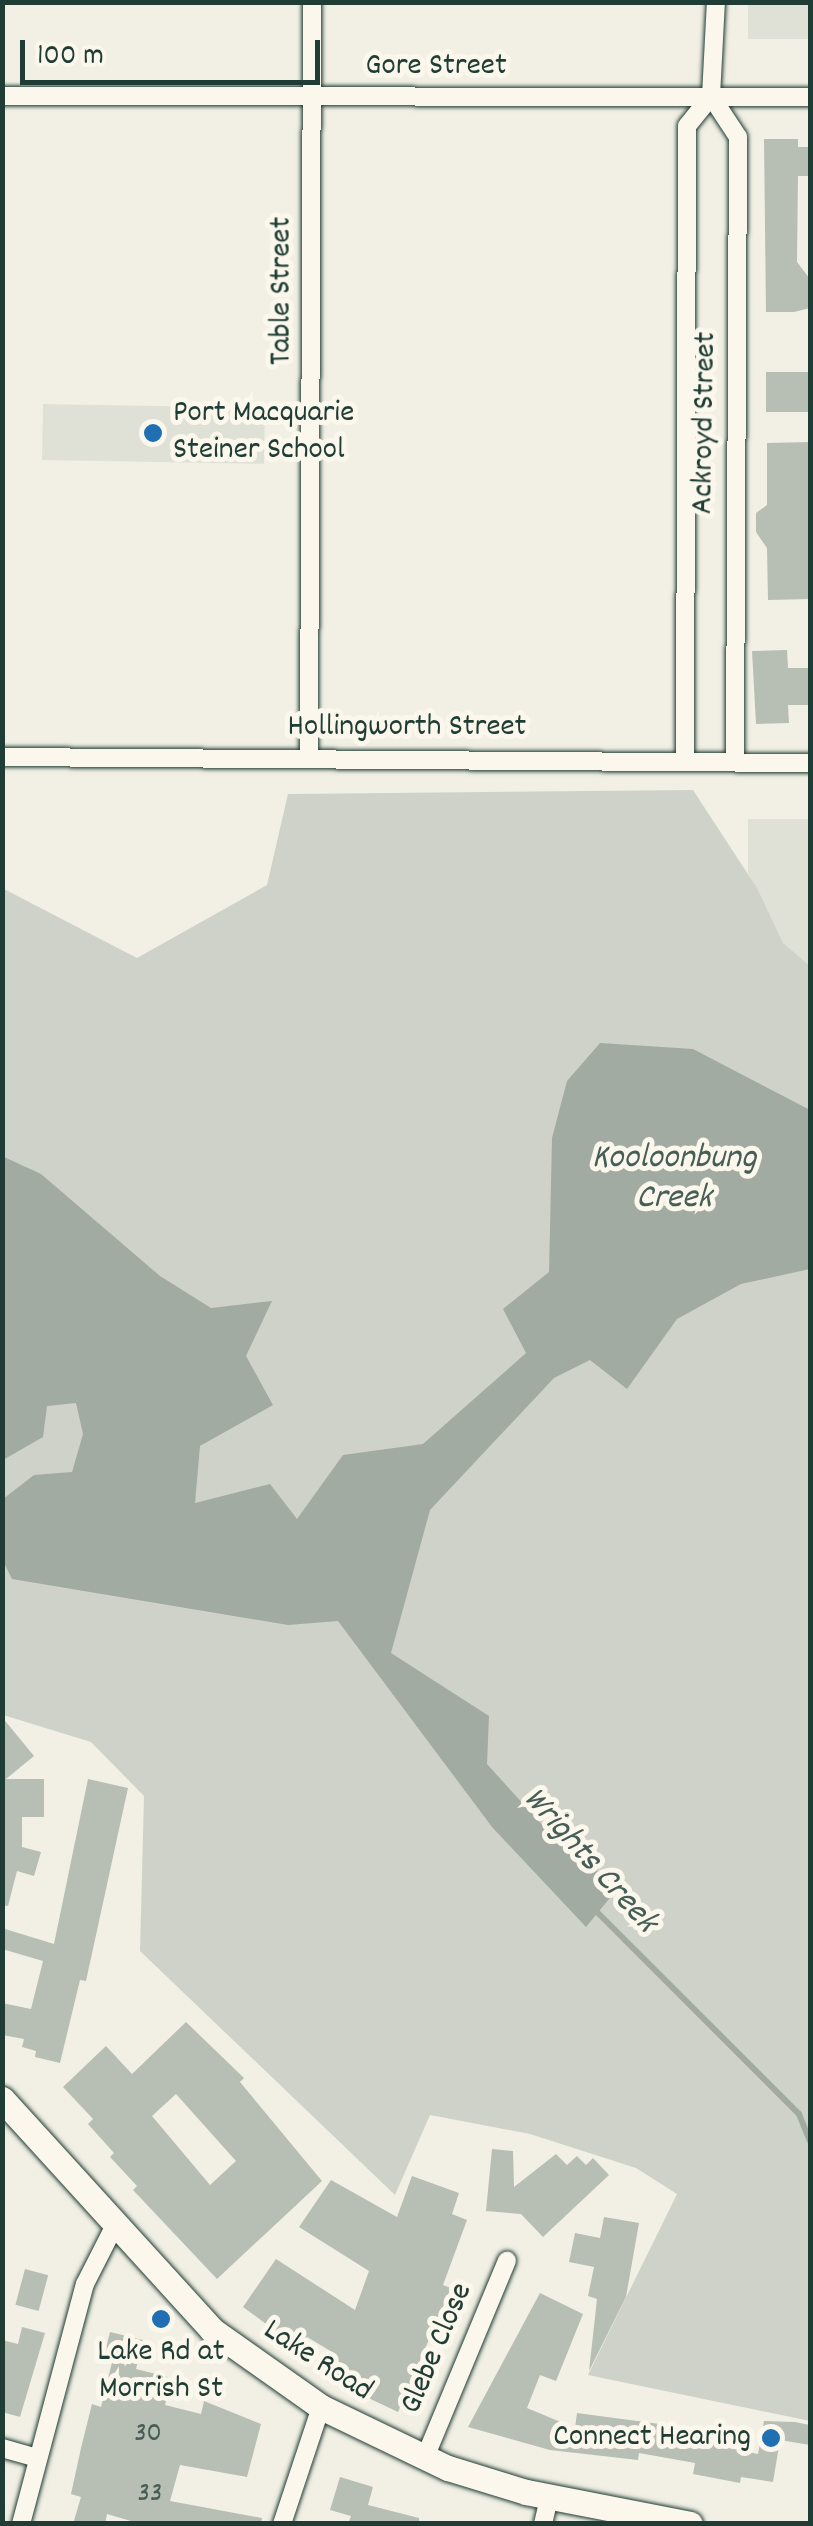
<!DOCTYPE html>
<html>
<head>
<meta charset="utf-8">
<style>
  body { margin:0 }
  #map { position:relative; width:813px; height:2526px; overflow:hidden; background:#f2f0e5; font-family:Dekko,sans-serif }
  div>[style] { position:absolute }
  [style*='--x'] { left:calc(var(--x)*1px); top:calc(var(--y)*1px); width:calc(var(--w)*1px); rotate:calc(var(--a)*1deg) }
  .built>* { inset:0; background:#e0e1d6; transform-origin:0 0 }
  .green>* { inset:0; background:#cfd2c8 }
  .water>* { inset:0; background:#a2aba1 }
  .stream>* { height:6px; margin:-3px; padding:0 3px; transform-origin:3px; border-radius:3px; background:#a2aba1 }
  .building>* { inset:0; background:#b7beb3; transform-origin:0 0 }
  .roads { filter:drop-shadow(0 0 2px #1f3d34) drop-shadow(0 0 2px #1f3d34) }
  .minor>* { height:18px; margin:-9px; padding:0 9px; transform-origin:9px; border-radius:9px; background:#fbf7ec }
  .secondary>* { height:25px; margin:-12.5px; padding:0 12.5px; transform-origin:12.5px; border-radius:12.5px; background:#fbf7ec }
  .dots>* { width:28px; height:28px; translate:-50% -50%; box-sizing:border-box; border:5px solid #fbf7ec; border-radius:50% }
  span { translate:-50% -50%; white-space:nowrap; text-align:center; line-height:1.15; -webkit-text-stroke:10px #fbf7ec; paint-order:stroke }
  .number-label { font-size:28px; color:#455d54 }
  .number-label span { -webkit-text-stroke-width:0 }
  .street-label { font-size:32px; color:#1f3d34 }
  .poi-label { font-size:32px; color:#1f3d34 }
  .left { translate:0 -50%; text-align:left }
  .right { translate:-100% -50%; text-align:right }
  .water-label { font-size:35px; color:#465e55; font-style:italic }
  .frame { position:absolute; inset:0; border:5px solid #1f3d34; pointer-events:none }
  .scale { position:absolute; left:20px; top:40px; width:300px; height:45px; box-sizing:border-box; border:5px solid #1f3d34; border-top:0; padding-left:12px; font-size:30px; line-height:35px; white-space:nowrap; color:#1f3d34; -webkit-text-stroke:8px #fbf7ec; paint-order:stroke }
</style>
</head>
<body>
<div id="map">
  <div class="built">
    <div style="left:748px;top:3px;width:62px;height:36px"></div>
    <div style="left:43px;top:404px;width:222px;height:56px;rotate:1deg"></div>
    <div style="clip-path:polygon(748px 819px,810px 819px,810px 966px,783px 944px,748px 873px)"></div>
  </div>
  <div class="green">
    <div style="clip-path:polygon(693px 790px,757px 888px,783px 943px,810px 966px,810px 2421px,588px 2375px,677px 2194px,636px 2168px,530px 2134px,430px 2115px,395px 2195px,140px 1951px,144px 1796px,91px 1742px,3px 1715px,2px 888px,137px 958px,267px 885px,288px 794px)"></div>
  </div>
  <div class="water">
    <div style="clip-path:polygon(600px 1043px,693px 1049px,810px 1110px,810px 1269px,741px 1284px,677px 1319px,627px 1389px,590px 1360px,554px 1378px,430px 1510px,391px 1653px,489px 1716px,487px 1764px,545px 1828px,618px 1888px,586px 1927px,492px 1827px,338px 1621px,288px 1625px,12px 1579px,3px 1561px,3px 1499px,34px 1475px,72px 1472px,83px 1434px,76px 1403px,47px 1406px,43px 1437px,3px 1460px,2px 1156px,41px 1174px,160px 1276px,211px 1308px,272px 1301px,246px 1356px,273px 1405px,200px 1446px,195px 1503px,270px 1484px,297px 1519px,343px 1455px,423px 1444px,526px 1353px,503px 1309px,549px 1272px,552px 1138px,567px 1081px)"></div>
  </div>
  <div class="stream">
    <div style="--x:594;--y:1909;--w:290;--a:45"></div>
    <div style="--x:799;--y:2114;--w:29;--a:68"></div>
  </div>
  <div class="building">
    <div style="clip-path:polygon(764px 139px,798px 139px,798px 147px,810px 147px,810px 176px,798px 176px,797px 262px,810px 279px,810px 308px,794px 312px,766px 312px)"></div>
    <div style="left:766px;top:372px;width:44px;height:40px"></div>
    <div style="clip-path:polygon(810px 442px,810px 599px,768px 600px,767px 548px,756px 532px,756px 513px,767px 505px,767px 443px)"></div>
    <div style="clip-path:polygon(787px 650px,788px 668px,810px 668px,810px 705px,788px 705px,789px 723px,756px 724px,752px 651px)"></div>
    <div style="clip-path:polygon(2px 1717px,34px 1756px,6px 1779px,44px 1779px,44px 1817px,22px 1817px,22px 1847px,41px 1852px,34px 1876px,17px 1871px,8px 1906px,2px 1905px)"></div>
    <div style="clip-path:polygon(88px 1779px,128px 1788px,86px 1981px,80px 1980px,60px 2063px,35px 2057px,36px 2051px,22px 2047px,24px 2039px,2px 2035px,2px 2003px,31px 2009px,43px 1961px,2px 1949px,2px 1928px,54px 1944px)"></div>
    <div style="clip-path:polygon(evenodd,186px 2022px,244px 2078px,240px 2082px,322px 2181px,217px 2279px,133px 2190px,137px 2186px,110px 2157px,114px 2153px,88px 2124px,93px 2119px,63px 2087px,106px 2046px,132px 2074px,186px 2022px,176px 2094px,236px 2161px,210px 2185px,152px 2116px,176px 2094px)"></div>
    <div style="clip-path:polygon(492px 2149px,513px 2151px,514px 2187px,556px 2154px,567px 2165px,577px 2156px,586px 2165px,593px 2158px,609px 2175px,543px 2237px,521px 2214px,486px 2211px)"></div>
    <div style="clip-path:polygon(412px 2176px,459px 2193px,452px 2214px,467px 2220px,443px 2285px,451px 2288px,398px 2412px,328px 2379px,337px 2355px,307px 2337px,300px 2349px,243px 2307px,276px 2259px,355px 2310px,369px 2271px,299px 2227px,331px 2180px,397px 2217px)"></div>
    <div style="clip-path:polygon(604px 2217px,639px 2223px,626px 2297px,589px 2371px,597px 2299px,588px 2296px,594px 2267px,569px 2262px,575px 2233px,600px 2238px)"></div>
    <div style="left:25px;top:2269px;width:24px;height:37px;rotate:15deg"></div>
    <div style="clip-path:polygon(540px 2293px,583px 2314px,556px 2381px,540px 2375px,527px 2408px,575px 2428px,577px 2413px,727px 2433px,724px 2447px,758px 2454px,764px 2421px,795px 2422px,810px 2425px,810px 2445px,780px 2440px,773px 2482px,741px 2477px,740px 2483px,693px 2474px,695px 2463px,639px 2453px,638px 2460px,550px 2450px,468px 2427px)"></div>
    <div style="clip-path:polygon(22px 2327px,45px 2333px,20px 2417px,2px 2412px,2px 2340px,18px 2344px)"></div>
    <div style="clip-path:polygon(110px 2332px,143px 2340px,136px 2369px,172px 2378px,165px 2405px,201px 2414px,204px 2401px,261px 2424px,247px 2477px,180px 2465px,170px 2501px,262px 2518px,261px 2524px,141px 2524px,107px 2514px,105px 2524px,73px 2524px,81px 2497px,71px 2494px,81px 2448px,92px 2404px,101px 2407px,114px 2354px,105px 2352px)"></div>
    <div style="clip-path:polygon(340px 2477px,373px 2487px,368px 2505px,419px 2518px,419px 2524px,348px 2524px,351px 2516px,330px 2510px)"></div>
  </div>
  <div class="roads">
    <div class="minor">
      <div style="--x:2;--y:96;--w:808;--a:0.07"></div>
      <div style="--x:711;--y:96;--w:49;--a:56.6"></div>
      <div style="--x:738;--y:137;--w:623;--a:90.28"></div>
      <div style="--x:2;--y:757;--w:808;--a:0.43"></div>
      <div style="--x:685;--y:758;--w:632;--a:-89.82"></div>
      <div style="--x:687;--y:126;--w:38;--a:-51"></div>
      <div style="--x:711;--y:96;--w:94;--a:-87"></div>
      <div style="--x:309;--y:759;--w:757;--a:-89.77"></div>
      <div style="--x:2;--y:2448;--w:37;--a:16"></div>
      <div style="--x:424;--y:2460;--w:216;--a:-67.4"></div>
      <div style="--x:21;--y:2524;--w:248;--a:-75.1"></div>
      <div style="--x:85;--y:2284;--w:66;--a:-63"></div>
      <div style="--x:282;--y:2524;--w:123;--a:-71.6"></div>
      <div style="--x:543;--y:2524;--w:28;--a:-77"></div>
    </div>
    <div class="secondary">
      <div style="--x:2;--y:2099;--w:312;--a:47.7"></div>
      <div style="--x:212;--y:2330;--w:133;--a:35.2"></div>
      <div style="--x:321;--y:2407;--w:141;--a:25.7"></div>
      <div style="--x:448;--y:2468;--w:82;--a:17.1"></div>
      <div style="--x:526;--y:2492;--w:167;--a:11"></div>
    </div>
  </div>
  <div class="dots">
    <div style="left:153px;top:433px;background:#1f6fb2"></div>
    <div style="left:161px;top:2319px;background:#1f6fb2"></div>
    <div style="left:771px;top:2438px;background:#1f6fb2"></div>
  </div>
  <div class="number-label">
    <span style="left:148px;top:2435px">30</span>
    <span style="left:150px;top:2495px">33</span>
  </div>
  <div class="street-label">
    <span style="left:436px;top:67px">Gore Street</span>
    <span style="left:283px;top:291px;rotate:-90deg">Table Street</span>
    <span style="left:706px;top:423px;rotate:-89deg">Ackroyd Street</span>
    <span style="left:407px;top:728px">Hollingworth Street</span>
    <span style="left:438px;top:2349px;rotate:-67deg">Glebe Close</span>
    <span style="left:317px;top:2362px;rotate:33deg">Lake Road</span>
  </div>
  <div class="poi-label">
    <span class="left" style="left:173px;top:433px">Port Macquarie<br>Steiner School</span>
    <span style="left:161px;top:2372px">Lake Rd at<br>Morrish St</span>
    <span class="right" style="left:751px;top:2438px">Connect Hearing</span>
  </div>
  <div class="water-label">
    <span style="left:674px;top:1179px">Kooloonbung<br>Creek</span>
    <span style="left:589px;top:1861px;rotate:48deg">Wrights Creek</span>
  </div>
  <div class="frame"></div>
  <div class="scale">100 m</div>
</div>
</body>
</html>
